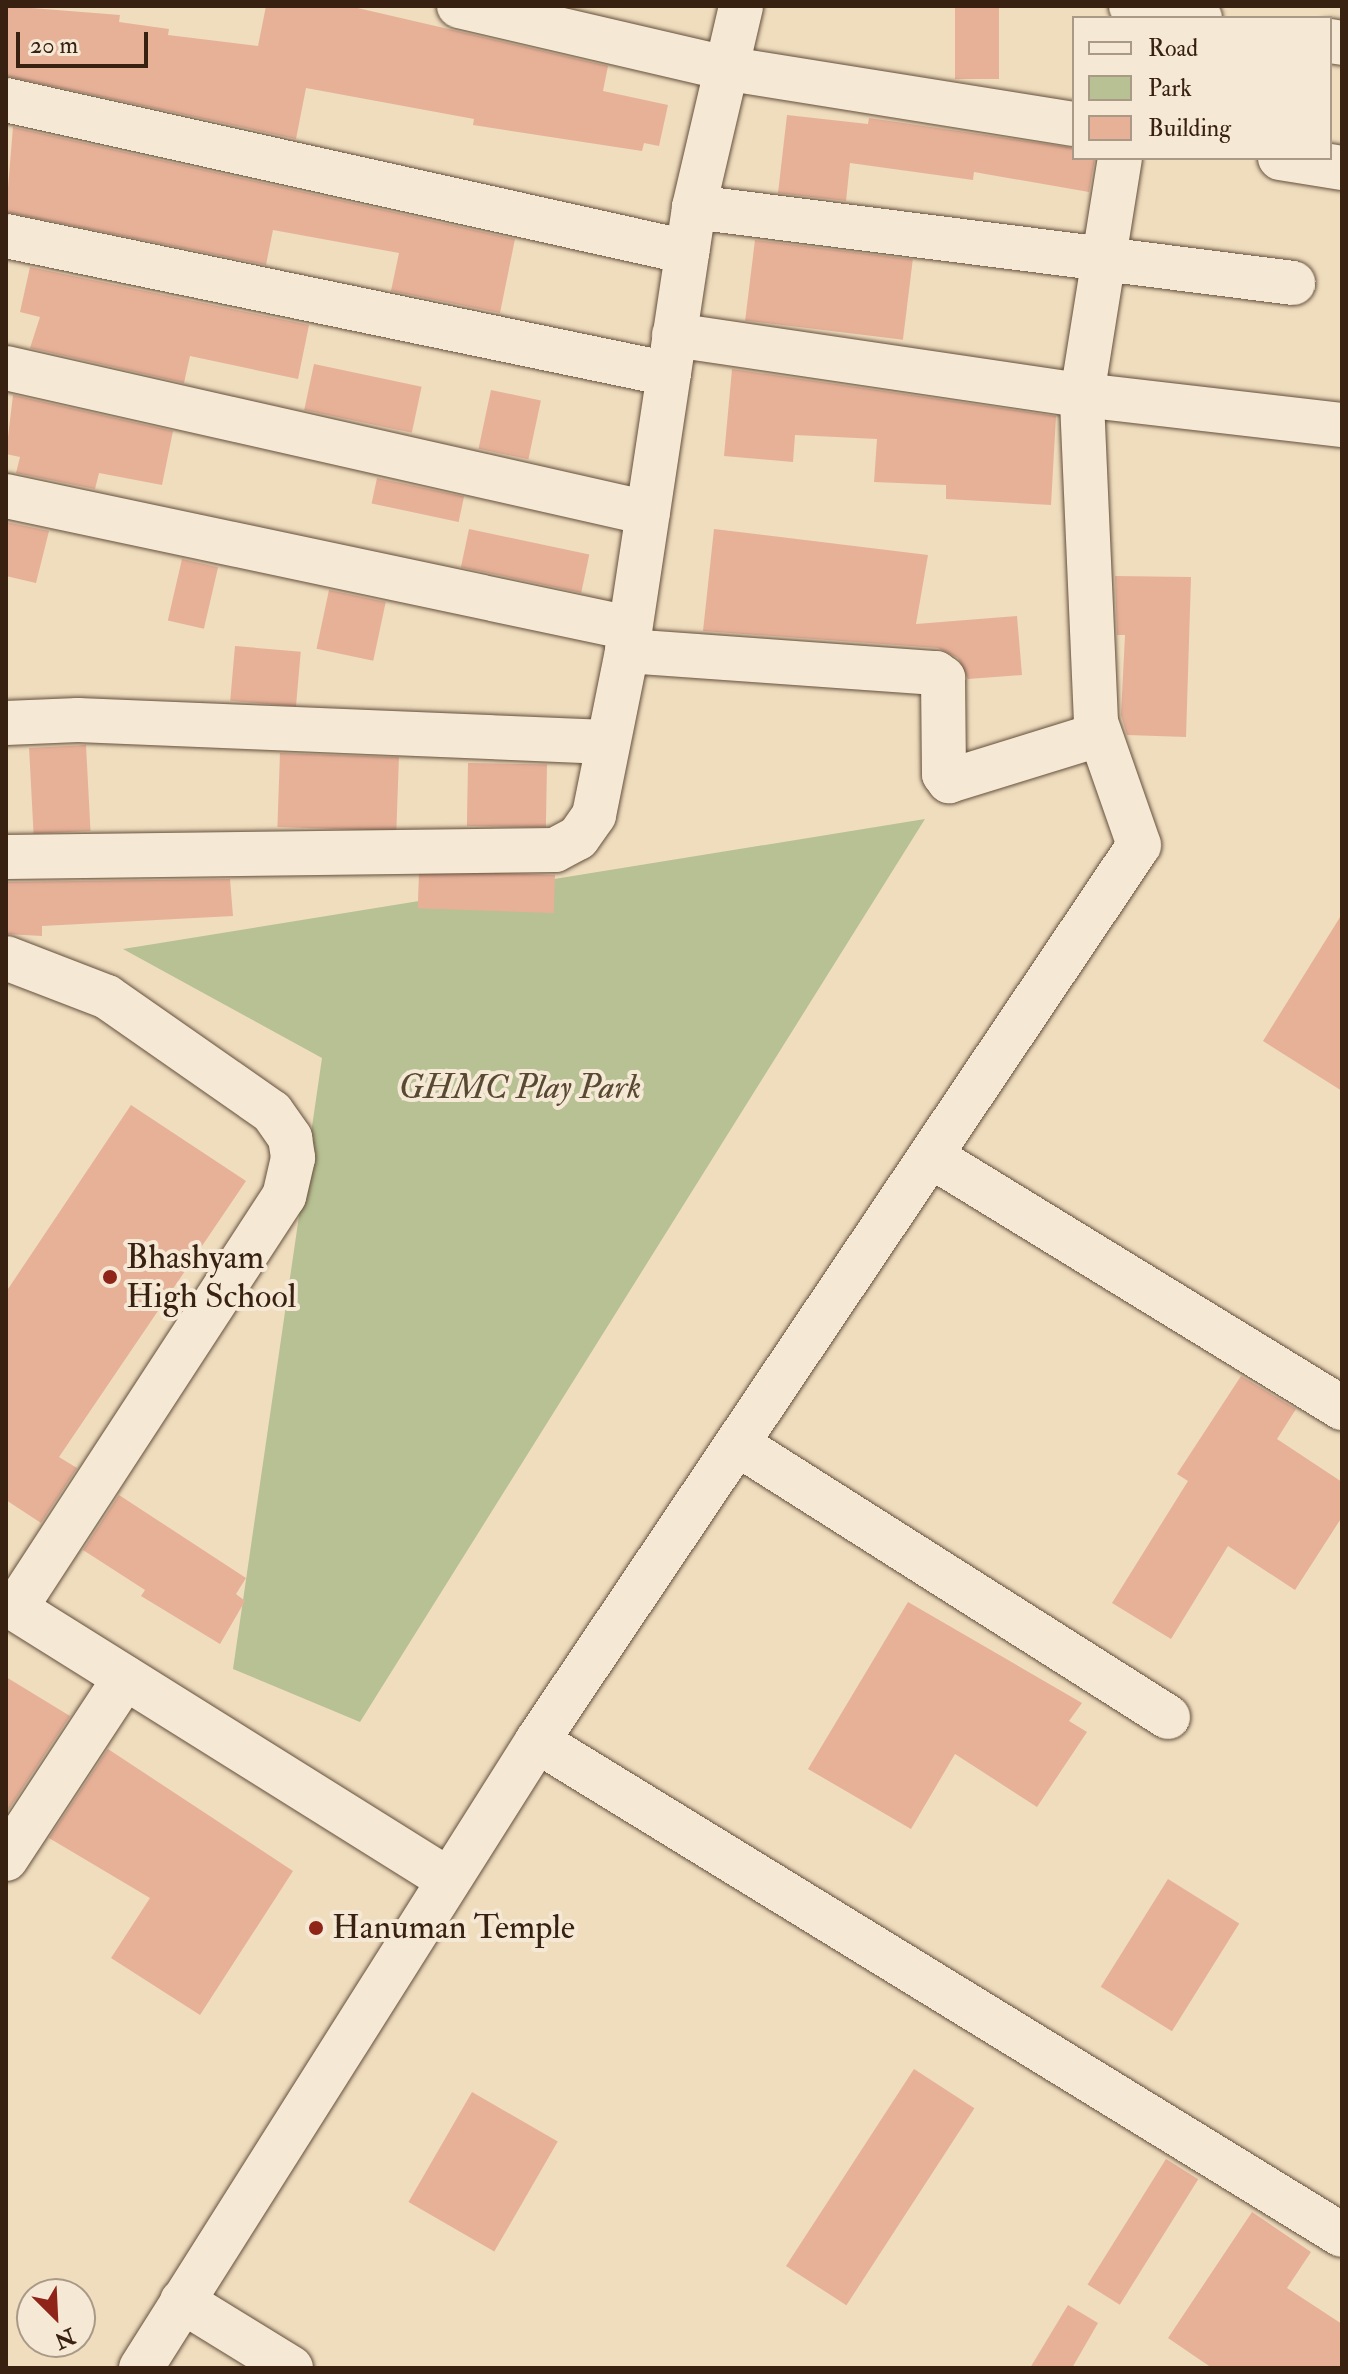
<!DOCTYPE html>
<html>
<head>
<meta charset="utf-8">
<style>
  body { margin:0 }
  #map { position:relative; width:1348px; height:2374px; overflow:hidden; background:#efddbe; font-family:"IM FELL Double Pica",serif }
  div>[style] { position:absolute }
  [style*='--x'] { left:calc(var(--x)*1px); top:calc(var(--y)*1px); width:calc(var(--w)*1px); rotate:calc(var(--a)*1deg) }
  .green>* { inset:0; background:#b7c193 }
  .building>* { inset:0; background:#e7b198; transform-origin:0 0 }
  .roads { filter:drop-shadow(0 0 2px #66503d) drop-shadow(0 0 2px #66503d) }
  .minor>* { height:44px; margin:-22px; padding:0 22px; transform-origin:22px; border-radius:22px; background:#f5e9d5 }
  .dots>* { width:22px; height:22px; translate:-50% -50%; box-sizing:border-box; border:4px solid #f5e9d5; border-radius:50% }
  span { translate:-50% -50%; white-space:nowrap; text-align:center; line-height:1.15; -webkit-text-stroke:8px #f5e9d5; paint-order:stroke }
  .park-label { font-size:34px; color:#584932; font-style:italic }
  .poi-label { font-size:34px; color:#392112 }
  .left { translate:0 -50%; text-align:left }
  .frame { position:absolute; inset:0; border:8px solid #392112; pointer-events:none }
  .legend { position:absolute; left:1072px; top:16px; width:260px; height:144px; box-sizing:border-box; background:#f5e9d5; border:2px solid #aa9987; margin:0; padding:10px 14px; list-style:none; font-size:24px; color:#392112 }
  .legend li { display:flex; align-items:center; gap:16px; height:40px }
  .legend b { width:40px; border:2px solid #aa9987 }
  .north { position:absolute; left:16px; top:2278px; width:80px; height:80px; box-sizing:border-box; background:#f5e9d5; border:2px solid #aa9987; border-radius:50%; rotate:156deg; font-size:22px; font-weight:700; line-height:32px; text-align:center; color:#392112 }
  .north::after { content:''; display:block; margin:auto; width:28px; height:36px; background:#8f2418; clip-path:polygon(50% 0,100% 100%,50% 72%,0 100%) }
  .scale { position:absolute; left:16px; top:32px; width:132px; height:36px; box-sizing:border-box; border:4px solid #392112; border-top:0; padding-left:10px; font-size:24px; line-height:28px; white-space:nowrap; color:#392112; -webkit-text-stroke:6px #f5e9d5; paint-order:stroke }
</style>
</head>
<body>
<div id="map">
  <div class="green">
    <div style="clip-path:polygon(925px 819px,360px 1722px,233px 1669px,322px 1058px,123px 949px)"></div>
  </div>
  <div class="building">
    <div style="clip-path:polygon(6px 6px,120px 15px,119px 22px,169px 29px,168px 35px,258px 46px,266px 6px,349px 6px,608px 66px,603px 91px,668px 105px,659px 146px,644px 143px,642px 151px,473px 125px,474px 119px,306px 88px,296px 139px,6px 76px)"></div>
    <div style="left:955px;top:6px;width:44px;height:73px"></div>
    <div style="clip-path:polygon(787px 115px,868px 124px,869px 118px,1074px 148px,1074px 158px,1095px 158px,1089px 192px,974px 172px,973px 180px,850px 163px,846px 201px,778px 193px)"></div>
    <div style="clip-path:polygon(13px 127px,515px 239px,500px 313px,391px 291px,399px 253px,273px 230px,266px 265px,6px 212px)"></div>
    <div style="left:755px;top:240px;width:159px;height:81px;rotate:7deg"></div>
    <div style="clip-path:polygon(30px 267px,309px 325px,298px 379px,190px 356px,184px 383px,30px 348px,40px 317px,20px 312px)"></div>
    <div style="left:314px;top:364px;width:110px;height:47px;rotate:12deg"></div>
    <div style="clip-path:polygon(732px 369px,1056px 416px,1051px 505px,946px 499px,946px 485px,874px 482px,877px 439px,795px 435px,793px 462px,724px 456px)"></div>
    <div style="left:491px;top:390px;width:51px;height:60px;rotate:12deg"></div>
    <div style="clip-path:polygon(13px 395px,173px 431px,162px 485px,99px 473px,95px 489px,16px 473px,20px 457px,6px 454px)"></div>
    <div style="left:377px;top:478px;width:89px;height:26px;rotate:12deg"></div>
    <div style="clip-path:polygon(6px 522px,49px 531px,36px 583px,6px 576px)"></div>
    <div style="left:469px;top:529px;width:123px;height:39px;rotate:12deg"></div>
    <div style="clip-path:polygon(714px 529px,928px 555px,916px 624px,1017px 616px,1022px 675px,968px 679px,958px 658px,938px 648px,703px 631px)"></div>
    <div style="left:182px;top:559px;width:37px;height:63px;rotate:13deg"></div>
    <div style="clip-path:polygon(1115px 576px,1191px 577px,1186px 737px,1127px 735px,1121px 715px,1125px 635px,1117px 635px)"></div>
    <div style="left:329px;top:590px;width:58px;height:60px;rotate:12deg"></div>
    <div style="left:235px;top:646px;width:66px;height:55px;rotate:5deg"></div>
    <div style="left:86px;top:745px;width:86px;height:57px;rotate:87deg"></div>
    <div style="left:280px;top:753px;width:119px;height:74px;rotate:2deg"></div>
    <div style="left:468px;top:763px;width:79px;height:63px;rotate:1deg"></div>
    <div style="left:555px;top:875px;width:38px;height:136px;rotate:92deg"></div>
    <div style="clip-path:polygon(230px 879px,233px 916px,42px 926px,42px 936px,6px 934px,6px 882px)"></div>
    <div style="clip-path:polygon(1342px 914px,1342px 1091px,1263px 1041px)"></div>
    <div style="clip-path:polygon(131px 1105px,246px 1181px,59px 1457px,77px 1468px,41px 1523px,6px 1500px,6px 1292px)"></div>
    <div style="clip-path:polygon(1241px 1376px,1296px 1409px,1277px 1439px,1342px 1482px,1342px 1517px,1295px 1590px,1228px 1546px,1171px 1639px,1112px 1603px,1188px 1481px,1177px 1474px)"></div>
    <div style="clip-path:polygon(119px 1495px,246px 1578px,236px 1594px,245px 1601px,220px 1644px,141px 1596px,145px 1590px,83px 1550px)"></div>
    <div style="clip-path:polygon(908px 1602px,1082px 1703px,1069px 1721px,1087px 1732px,1037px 1807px,955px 1754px,911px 1829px,808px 1769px)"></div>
    <div style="clip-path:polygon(6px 1677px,70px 1716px,7px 1812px,6px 1812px)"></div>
    <div style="clip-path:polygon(108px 1749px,293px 1871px,200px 2015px,111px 1958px,150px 1898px,49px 1838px)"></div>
    <div style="left:1168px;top:1879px;width:84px;height:127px;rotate:32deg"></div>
    <div style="left:914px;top:2069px;width:72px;height:235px;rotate:33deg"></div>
    <div style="left:472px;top:2092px;width:99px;height:127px;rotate:30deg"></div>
    <div style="left:1166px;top:2159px;width:38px;height:148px;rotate:32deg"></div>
    <div style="clip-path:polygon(1252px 2212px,1311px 2252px,1287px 2288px,1342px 2324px,1342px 2368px,1212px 2368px,1168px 2338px)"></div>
    <div style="clip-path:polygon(1068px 2305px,1098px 2323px,1072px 2368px,1030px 2368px)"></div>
  </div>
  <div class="roads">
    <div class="minor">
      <div style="--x:459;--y:6;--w:278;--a:13.1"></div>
      <div style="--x:730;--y:69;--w:348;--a:9.1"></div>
      <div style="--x:1131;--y:6;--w:70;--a:9.9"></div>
      <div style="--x:1330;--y:41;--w:12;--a:9"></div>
      <div style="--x:6;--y:100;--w:698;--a:12.58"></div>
      <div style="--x:1280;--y:158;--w:63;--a:9.2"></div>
      <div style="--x:694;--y:207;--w:604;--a:7.23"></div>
      <div style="--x:6;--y:236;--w:677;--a:11.76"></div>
      <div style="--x:674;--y:335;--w:412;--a:8.4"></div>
      <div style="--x:1082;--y:395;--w:262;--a:6.6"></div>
      <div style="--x:6;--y:368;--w:658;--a:12.73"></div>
      <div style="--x:6;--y:496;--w:637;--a:11.96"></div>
      <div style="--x:627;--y:651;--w:310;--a:4.1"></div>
      <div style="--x:936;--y:673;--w:9;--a:36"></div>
      <div style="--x:943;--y:678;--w:96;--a:89.4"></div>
      <div style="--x:944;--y:774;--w:9;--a:54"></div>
      <div style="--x:949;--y:781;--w:156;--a:-17.2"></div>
      <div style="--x:6;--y:723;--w:72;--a:-2.4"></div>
      <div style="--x:78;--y:720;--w:529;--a:2.38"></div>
      <div style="--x:6;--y:857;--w:549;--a:-0.73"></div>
      <div style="--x:555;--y:850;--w:26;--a:-28"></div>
      <div style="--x:578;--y:838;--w:28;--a:-55"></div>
      <div style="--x:594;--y:815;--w:167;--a:-78.6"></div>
      <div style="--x:627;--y:651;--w:449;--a:-81.4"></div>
      <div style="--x:694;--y:207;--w:206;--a:-76.8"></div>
      <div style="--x:6;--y:958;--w:108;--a:21.1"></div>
      <div style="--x:107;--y:997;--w:201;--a:34.9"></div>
      <div style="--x:272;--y:1112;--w:32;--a:55"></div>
      <div style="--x:290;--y:1138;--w:20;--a:81"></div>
      <div style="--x:293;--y:1158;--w:39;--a:103"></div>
      <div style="--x:284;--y:1196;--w:493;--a:123.1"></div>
      <div style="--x:934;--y:1158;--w:479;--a:31.5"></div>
      <div style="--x:739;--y:1445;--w:508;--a:32.38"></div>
      <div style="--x:6;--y:1603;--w:522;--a:32.02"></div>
      <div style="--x:537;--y:1741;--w:944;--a:31.54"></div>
      <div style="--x:6;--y:1859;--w:217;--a:-56.7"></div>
      <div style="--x:182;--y:2301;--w:128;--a:31.6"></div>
      <div style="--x:141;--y:2368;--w:742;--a:-57.72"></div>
      <div style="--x:537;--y:1741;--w:1079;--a:-56.1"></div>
      <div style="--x:1139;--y:845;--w:130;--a:-109.3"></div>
      <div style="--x:1096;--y:722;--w:327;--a:-92.5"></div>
      <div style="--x:1082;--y:395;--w:240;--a:-80.9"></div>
    </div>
  </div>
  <div class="dots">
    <div style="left:110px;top:1277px;background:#8f2418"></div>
    <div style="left:316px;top:1928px;background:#8f2418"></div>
  </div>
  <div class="park-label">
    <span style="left:520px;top:1088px">GHMC Play Park</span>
  </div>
  <div class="poi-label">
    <span class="left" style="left:126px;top:1277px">Bhashyam<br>High School</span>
    <span class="left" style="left:332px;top:1928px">Hanuman Temple</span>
  </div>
  <div class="frame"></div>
  <ul class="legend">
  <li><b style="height:10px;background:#f5e9d5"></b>Road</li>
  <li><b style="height:22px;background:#b7c193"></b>Park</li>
  <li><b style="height:22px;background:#e7b198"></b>Building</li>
  </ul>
  <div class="north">N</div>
  <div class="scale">20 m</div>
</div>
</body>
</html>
